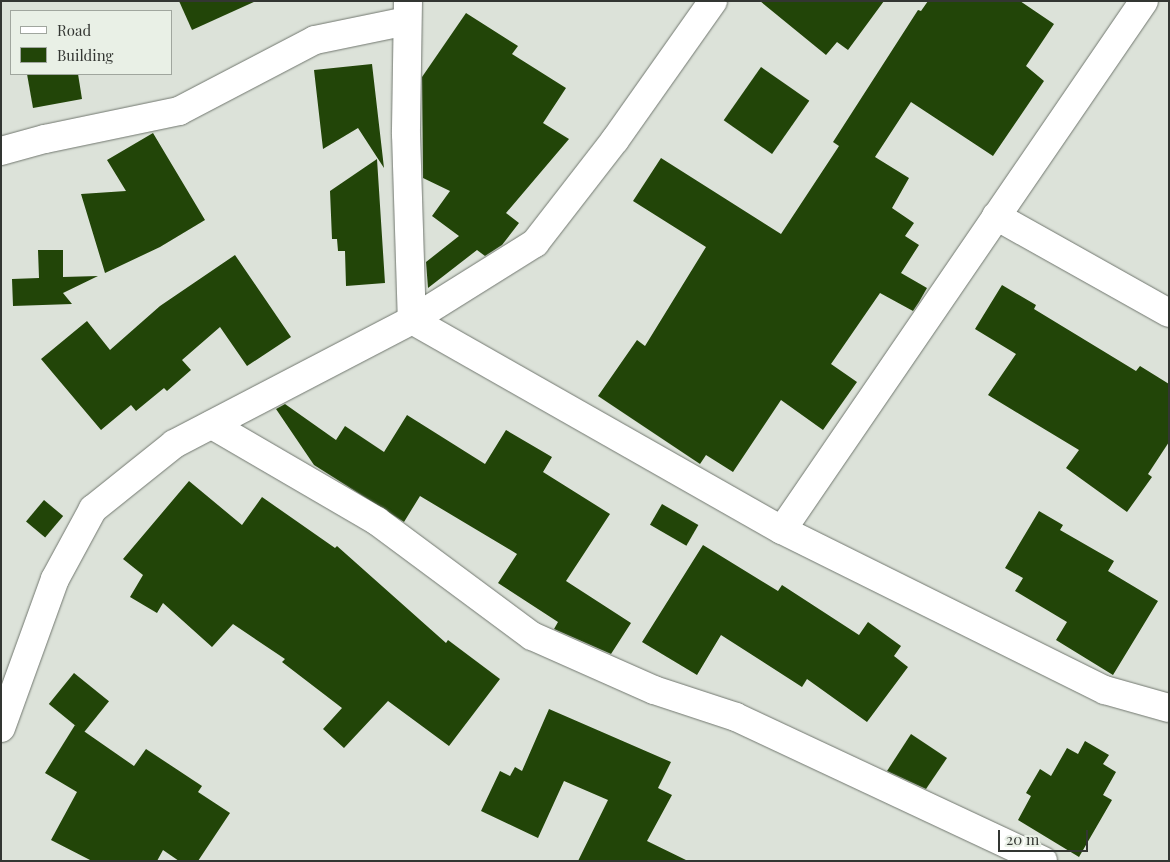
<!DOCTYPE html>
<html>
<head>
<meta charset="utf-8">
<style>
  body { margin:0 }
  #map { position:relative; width:1170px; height:862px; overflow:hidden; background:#dce2d9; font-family:"Playfair Display",serif }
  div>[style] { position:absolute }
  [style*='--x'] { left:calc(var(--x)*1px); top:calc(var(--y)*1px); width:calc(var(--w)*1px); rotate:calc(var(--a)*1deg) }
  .building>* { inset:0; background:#224508; transform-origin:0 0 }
  .roads { filter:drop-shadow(0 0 1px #71776f) drop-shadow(0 0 1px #71776f) }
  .street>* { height:28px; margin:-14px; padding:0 14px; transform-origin:14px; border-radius:14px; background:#fff }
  span { translate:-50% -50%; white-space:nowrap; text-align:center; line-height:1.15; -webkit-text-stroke:5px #e9f0e6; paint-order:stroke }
  .frame { position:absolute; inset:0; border:2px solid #333632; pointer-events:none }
  .legend { position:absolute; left:10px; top:10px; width:162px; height:65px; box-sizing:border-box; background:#e9f0e6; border:1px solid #a0a69e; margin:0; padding:6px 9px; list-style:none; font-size:15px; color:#333632 }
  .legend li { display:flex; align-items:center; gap:10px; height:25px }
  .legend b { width:25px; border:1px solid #a0a69e }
  .scale { position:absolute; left:998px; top:830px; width:90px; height:22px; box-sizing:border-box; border:2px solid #333632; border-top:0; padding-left:6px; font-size:15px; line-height:18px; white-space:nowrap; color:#333632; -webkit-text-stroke:4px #e9f0e6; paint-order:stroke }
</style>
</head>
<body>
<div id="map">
  <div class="building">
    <div style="clip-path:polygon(179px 1px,256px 1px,192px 30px)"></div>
    <div style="clip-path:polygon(760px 1px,884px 1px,848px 50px,837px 42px,826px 55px)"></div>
    <div style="clip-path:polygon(928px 1px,1020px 1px,1054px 24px,1026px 66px,1044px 81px,993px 156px,911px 102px,875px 157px,909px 178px,892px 208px,914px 223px,905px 236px,919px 245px,901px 273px,927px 288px,919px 302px,913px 311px,880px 293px,831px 364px,857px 382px,823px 430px,781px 400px,733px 472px,706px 455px,700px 464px,598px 396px,637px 340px,645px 346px,706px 247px,633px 201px,661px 158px,781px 234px,839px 146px,833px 142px,918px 10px,921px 11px)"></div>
    <div style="clip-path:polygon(466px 13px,518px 46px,512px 54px,566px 88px,543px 123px,569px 139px,506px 213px,519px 223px,502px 245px,485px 256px,477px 250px,428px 288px,426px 262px,459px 236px,432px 216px,450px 191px,423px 178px,422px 77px)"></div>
    <div style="clip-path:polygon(372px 64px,384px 168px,358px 128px,323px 149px,314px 70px)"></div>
    <div style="left:761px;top:67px;width:59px;height:65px;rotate:35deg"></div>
    <div style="clip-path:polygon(27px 74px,78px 74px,82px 99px,33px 108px)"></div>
    <div style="clip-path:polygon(153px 133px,205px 220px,160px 247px,105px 273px,81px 194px,126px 191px,107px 160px)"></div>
    <div style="clip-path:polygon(377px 159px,385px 283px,346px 286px,345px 251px,338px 251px,337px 239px,332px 239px,330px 191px)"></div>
    <div style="clip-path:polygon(38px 250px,63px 250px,63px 277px,98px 276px,63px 293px,72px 304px,13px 306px,12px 279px,39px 278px)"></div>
    <div style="clip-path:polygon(235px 255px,291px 337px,247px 366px,220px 327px,182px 360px,191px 370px,167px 391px,164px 388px,136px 411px,131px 405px,101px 430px,41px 359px,87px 321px,110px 350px,160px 306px)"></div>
    <div style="clip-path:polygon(1002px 285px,1036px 305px,1034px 309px,1136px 371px,1140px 366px,1169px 384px,1169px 442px,1148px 474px,1152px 477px,1127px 512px,1066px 468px,1079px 450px,988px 395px,1016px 354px,975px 329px)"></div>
    <div style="clip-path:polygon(285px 404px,336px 440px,345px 426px,384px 452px,407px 415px,485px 464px,506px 430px,552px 457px,543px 472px,610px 514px,566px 581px,631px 623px,611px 654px,554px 629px,558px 622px,498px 583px,517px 554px,420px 496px,404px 522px,314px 465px,276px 409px)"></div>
    <div style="clip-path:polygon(189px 481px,242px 525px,262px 497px,335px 548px,337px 546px,446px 643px,448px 640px,500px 679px,449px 746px,388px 701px,344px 748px,323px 729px,342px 708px,282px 662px,285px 659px,233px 624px,212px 647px,163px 603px,157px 613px,130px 597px,143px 575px,123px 559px)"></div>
    <div style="left:44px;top:500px;width:25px;height:28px;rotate:40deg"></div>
    <div style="left:662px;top:504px;width:42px;height:24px;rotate:30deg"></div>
    <div style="clip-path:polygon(1039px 511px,1063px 525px,1060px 530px,1114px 561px,1108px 571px,1158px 601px,1113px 675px,1056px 640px,1067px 622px,1015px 591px,1023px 578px,1005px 568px)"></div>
    <div style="clip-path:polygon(703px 545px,778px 591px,782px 585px,859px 635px,868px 622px,901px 646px,894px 656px,908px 667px,867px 722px,807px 679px,802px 687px,721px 635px,697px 675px,642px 642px)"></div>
    <div style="left:74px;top:673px;width:45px;height:40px;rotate:39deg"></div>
    <div style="clip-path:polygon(549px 709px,671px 762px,658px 788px,672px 795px,647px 841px,688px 861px,578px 861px,608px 800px,564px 781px,538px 838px,481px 811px,500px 771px,510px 776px,515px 767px,522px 771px)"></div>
    <div style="clip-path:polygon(75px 725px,134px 766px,146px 749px,202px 786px,198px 792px,230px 813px,198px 861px,179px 861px,163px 850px,157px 861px,92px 861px,51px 840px,77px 792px,45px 773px)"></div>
    <div style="clip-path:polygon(911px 734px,947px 758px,926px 789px,887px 771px)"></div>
    <div style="clip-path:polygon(1085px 741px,1109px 755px,1103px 764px,1116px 772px,1103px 795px,1112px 800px,1079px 857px,1018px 820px,1031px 796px,1026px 793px,1040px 769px,1051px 776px,1067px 748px,1078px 754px)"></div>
  </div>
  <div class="roads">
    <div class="street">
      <div style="--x:408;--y:1;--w:133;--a:90.9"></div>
      <div style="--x:406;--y:134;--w:186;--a:88.2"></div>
      <div style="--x:412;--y:320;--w:425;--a:29.6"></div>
      <div style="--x:782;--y:530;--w:360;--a:26.4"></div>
      <div style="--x:1105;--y:690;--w:66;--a:15.7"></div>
      <div style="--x:1;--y:151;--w:46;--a:-15.3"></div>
      <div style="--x:45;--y:139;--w:137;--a:-11.8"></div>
      <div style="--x:179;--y:111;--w:153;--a:-27.6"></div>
      <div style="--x:315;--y:40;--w:94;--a:-11.7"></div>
      <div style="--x:996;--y:216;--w:198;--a:29.3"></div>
      <div style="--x:212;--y:425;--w:191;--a:30.2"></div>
      <div style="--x:377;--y:521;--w:193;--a:36.6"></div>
      <div style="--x:532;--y:636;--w:133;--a:23.9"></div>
      <div style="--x:654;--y:690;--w:86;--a:18.2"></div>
      <div style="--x:736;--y:717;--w:339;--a:25.1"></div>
      <div style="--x:782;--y:530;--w:641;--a:-55.62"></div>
      <div style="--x:1;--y:728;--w:158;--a:-70.1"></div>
      <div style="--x:55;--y:579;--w:80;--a:-61.5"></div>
      <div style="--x:93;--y:509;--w:104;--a:-38.7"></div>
      <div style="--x:174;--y:444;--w:268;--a:-27.5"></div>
      <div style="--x:412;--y:320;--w:145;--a:-32"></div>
      <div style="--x:535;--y:243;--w:130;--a:-52.2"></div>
      <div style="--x:615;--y:140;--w:170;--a:-54.8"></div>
    </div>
  </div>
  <div class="frame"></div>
  <ul class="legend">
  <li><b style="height:6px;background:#fff"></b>Road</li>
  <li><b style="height:14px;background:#224508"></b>Building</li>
  </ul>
  <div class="scale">20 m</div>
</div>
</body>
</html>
